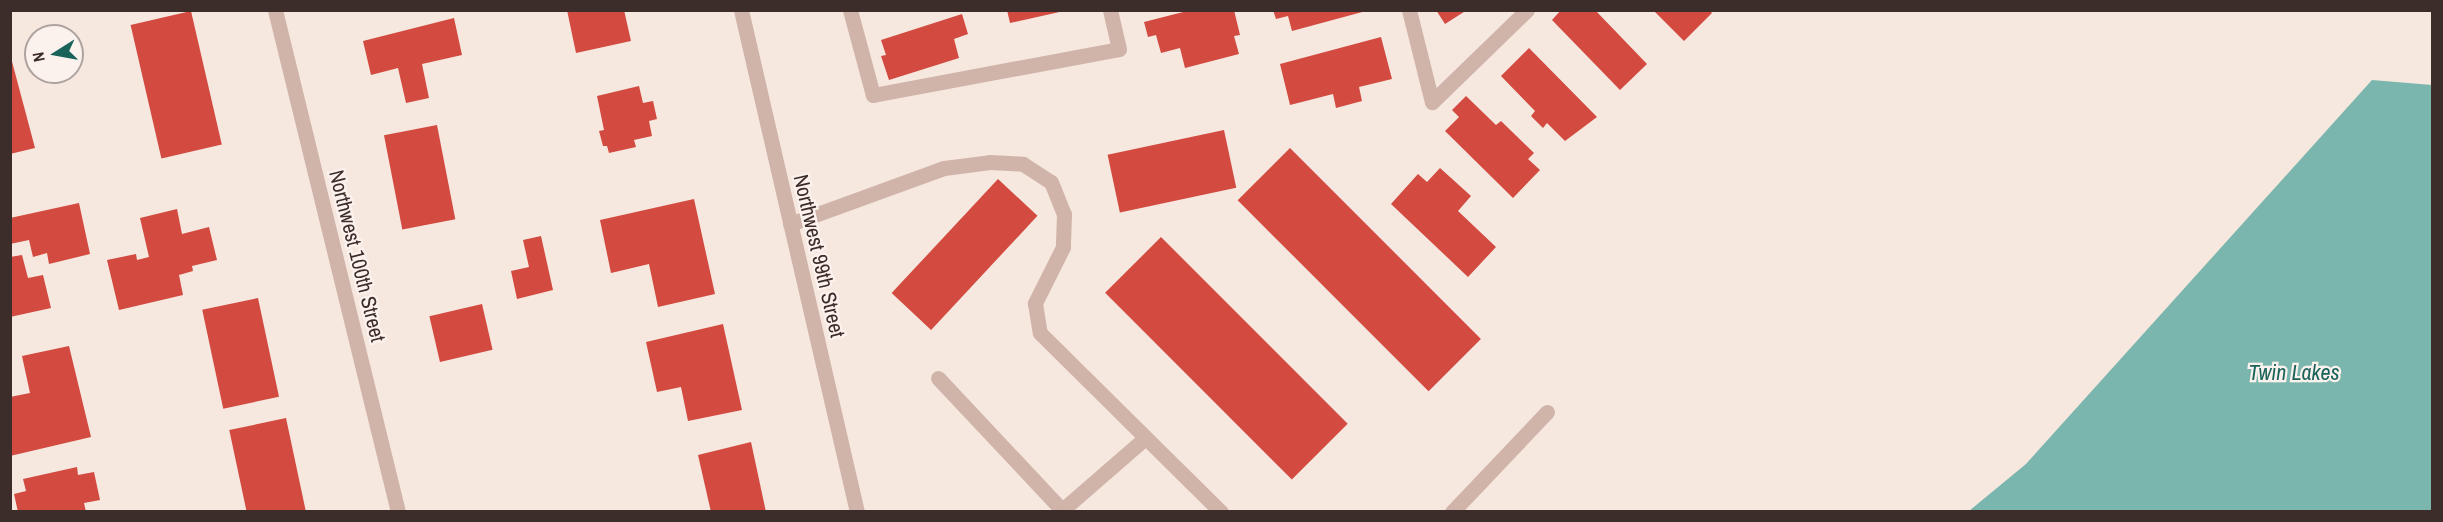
<!DOCTYPE html>
<html>
<head>
<meta charset="utf-8">
<style>
  body { margin:0 }
  #map { position:relative; width:2443px; height:522px; overflow:hidden; background:#f6e7df; font-family:"Archivo Narrow",sans-serif }
  div>[style] { position:absolute }
  [style*='--x'] { left:calc(var(--x)*1px); top:calc(var(--y)*1px); width:calc(var(--w)*1px); rotate:calc(var(--a)*1deg) }
  .water>* { inset:0; background:#7bb6ae }
  .building>* { inset:0; background:#d24a40; transform-origin:0 0 }
  .lane>* { height:15px; margin:-7.5px; padding:0 7.5px; transform-origin:7.5px; border-radius:7.5px; background:#d0b4a9 }
  .street>* { height:15px; margin:-7.5px; padding:0 7.5px; transform-origin:7.5px; border-radius:7.5px; background:#d0b4a9 }
  span { translate:-50% -50%; white-space:nowrap; text-align:center; line-height:1.15; -webkit-text-stroke:4.5px #fcf2ed; paint-order:stroke }
  .street-label { font-size:21px; color:#3c2c2a }
  .water-label { font-size:22px; color:#1a635b; font-style:italic }
  .frame { position:absolute; inset:0; border:12px solid #3c2c2a; pointer-events:none }
  .north { position:absolute; left:24px; top:24px; width:60px; height:60px; box-sizing:border-box; background:#fcf2ed; border:2px solid #afa39f; border-radius:50%; rotate:259deg; font-size:16px; font-weight:700; line-height:24px; text-align:center; color:#3c2c2a }
  .north::after { content:''; display:block; margin:auto; width:21px; height:27px; background:#1a635b; clip-path:polygon(50% 0,100% 100%,50% 72%,0 100%) }
</style>
</head>
<body>
<div id="map">
  <div class="water">
    <div style="clip-path:polygon(2372px 80px,2432px 85px,2432px 511px,1969px 511px,2026px 464px)"></div>
  </div>
  <div class="building">
    <div style="clip-path:polygon(567px 10px,624px 10px,631px 41px,576px 53px)"></div>
    <div style="clip-path:polygon(1007px 10px,1064px 10px,1064px 11px,1010px 23px)"></div>
    <div style="clip-path:polygon(1191px 10px,1234px 10px,1240px 35px,1234px 36px,1239px 54px,1185px 68px,1180px 48px,1161px 53px,1156px 35px,1148px 37px,1144px 22px)"></div>
    <div style="clip-path:polygon(1273px 10px,1366px 10px,1366px 11px,1292px 31px,1288px 16px,1276px 19px)"></div>
    <div style="clip-path:polygon(1436px 10px,1467px 10px,1445px 24px)"></div>
    <div style="clip-path:polygon(1561px 10px,1595px 10px,1647px 64px,1620px 90px,1552px 20px)"></div>
    <div style="clip-path:polygon(1653px 10px,1709px 10px,1712px 13px,1684px 41px)"></div>
    <div style="left:191px;top:11px;width:137px;height:62px;rotate:77deg"></div>
    <div style="clip-path:polygon(962px 14px,968px 34px,954px 39px,959px 58px,889px 80px,881px 56px,886px 55px,881px 40px)"></div>
    <div style="clip-path:polygon(454px 18px,462px 55px,422px 64px,429px 98px,406px 103px,398px 68px,371px 75px,363px 41px)"></div>
    <div style="clip-path:polygon(1381px 37px,1392px 79px,1359px 87px,1362px 101px,1336px 108px,1333px 94px,1290px 105px,1280px 64px)"></div>
    <div style="clip-path:polygon(1529px 48px,1597px 117px,1565px 141px,1547px 123px,1543px 128px,1531px 116px,1535px 111px,1501px 76px)"></div>
    <div style="clip-path:polygon(10px 54px,35px 148px,10px 154px)"></div>
    <div style="clip-path:polygon(639px 86px,643px 103px,653px 101px,657px 119px,649px 121px,652px 136px,634px 140px,636px 147px,609px 153px,607px 146px,603px 146px,599px 131px,604px 130px,597px 96px)"></div>
    <div style="clip-path:polygon(1466px 96px,1496px 125px,1501px 121px,1534px 153px,1528px 159px,1540px 170px,1513px 198px,1445px 131px,1459px 117px,1452px 110px)"></div>
    <div style="left:437px;top:125px;width:96px;height:54px;rotate:79deg"></div>
    <div style="left:1224px;top:130px;width:59px;height:119px;rotate:78deg"></div>
    <div style="left:1290px;top:148px;width:270px;height:74px;rotate:45deg"></div>
    <div style="clip-path:polygon(1440px 168px,1471px 196px,1458px 211px,1496px 247px,1468px 277px,1391px 204px,1418px 174px,1427px 182px)"></div>
    <div style="left:998px;top:179px;width:54px;height:156px;rotate:43deg"></div>
    <div style="clip-path:polygon(694px 199px,715px 294px,658px 307px,649px 264px,611px 273px,600px 220px)"></div>
    <div style="clip-path:polygon(79px 203px,90px 254px,49px 264px,47px 253px,33px 257px,29px 240px,10px 244px,10px 218px)"></div>
    <div style="clip-path:polygon(177px 209px,182px 234px,209px 227px,217px 260px,192px 266px,193px 271px,179px 275px,183px 295px,119px 310px,107px 260px,136px 254px,137px 260px,149px 257px,140px 218px)"></div>
    <div style="clip-path:polygon(541px 236px,553px 290px,517px 299px,511px 271px,529px 267px,523px 240px)"></div>
    <div style="left:1161px;top:237px;width:264px;height:79px;rotate:45deg"></div>
    <div style="clip-path:polygon(22px 255px,28px 278px,43px 275px,51px 308px,10px 317px,10px 257px)"></div>
    <div style="left:258px;top:298px;width:101px;height:57px;rotate:78deg"></div>
    <div style="left:482px;top:304px;width:47px;height:54px;rotate:77deg"></div>
    <div style="clip-path:polygon(723px 324px,742px 410px,688px 421px,681px 387px,657px 392px,646px 342px)"></div>
    <div style="clip-path:polygon(69px 346px,91px 437px,10px 456px,10px 397px,30px 393px,22px 356px)"></div>
    <div style="left:286px;top:418px;width:96px;height:58px;rotate:78deg"></div>
    <div style="clip-path:polygon(751px 442px,766px 512px,711px 512px,698px 455px)"></div>
    <div style="clip-path:polygon(77px 467px,78px 475px,94px 472px,100px 500px,84px 503px,86px 512px,18px 512px,14px 494px,26px 491px,23px 479px)"></div>
  </div>
  <div class="lane">
    <div style="--x:850;--y:10;--w:88;--a:74.9"></div>
    <div style="--x:873;--y:95;--w:250;--a:-10.6"></div>
    <div style="--x:1119;--y:49;--w:40;--a:-103"></div>
    <div style="--x:1409;--y:10;--w:95;--a:76"></div>
    <div style="--x:1432;--y:102;--w:132;--a:-44.1"></div>
    <div style="--x:790;--y:224;--w:164;--a:-20"></div>
    <div style="--x:944;--y:168;--w:46;--a:-7.4"></div>
    <div style="--x:990;--y:162;--w:33;--a:3"></div>
    <div style="--x:1023;--y:164;--w:33;--a:33"></div>
    <div style="--x:1051;--y:182;--w:35;--a:68"></div>
    <div style="--x:1064;--y:214;--w:33;--a:92"></div>
    <div style="--x:1063;--y:247;--w:63;--a:116.6"></div>
    <div style="--x:1035;--y:303;--w:30;--a:81"></div>
    <div style="--x:1040;--y:333;--w:255;--a:44.7"></div>
    <div style="--x:938;--y:378;--w:184;--a:46.8"></div>
    <div style="--x:1060;--y:512;--w:113;--a:-41"></div>
  </div>
  <div class="street">
    <div style="--x:275;--y:10;--w:517;--a:76.23"></div>
    <div style="--x:741;--y:10;--w:515;--a:76.99"></div>
    <div style="--x:1452;--y:512;--w:138;--a:-46.5"></div>
  </div>
  <div class="street-label">
    <span style="left:357px;top:256px;rotate:76deg">Northwest 100th Street</span>
    <span style="left:819px;top:256px;rotate:77deg">Northwest 99th Street</span>
  </div>
  <div class="water-label">
    <span style="left:2294px;top:373px">Twin Lakes</span>
  </div>
  <div class="frame"></div>
  <div class="north">N</div>
</div>
</body>
</html>
